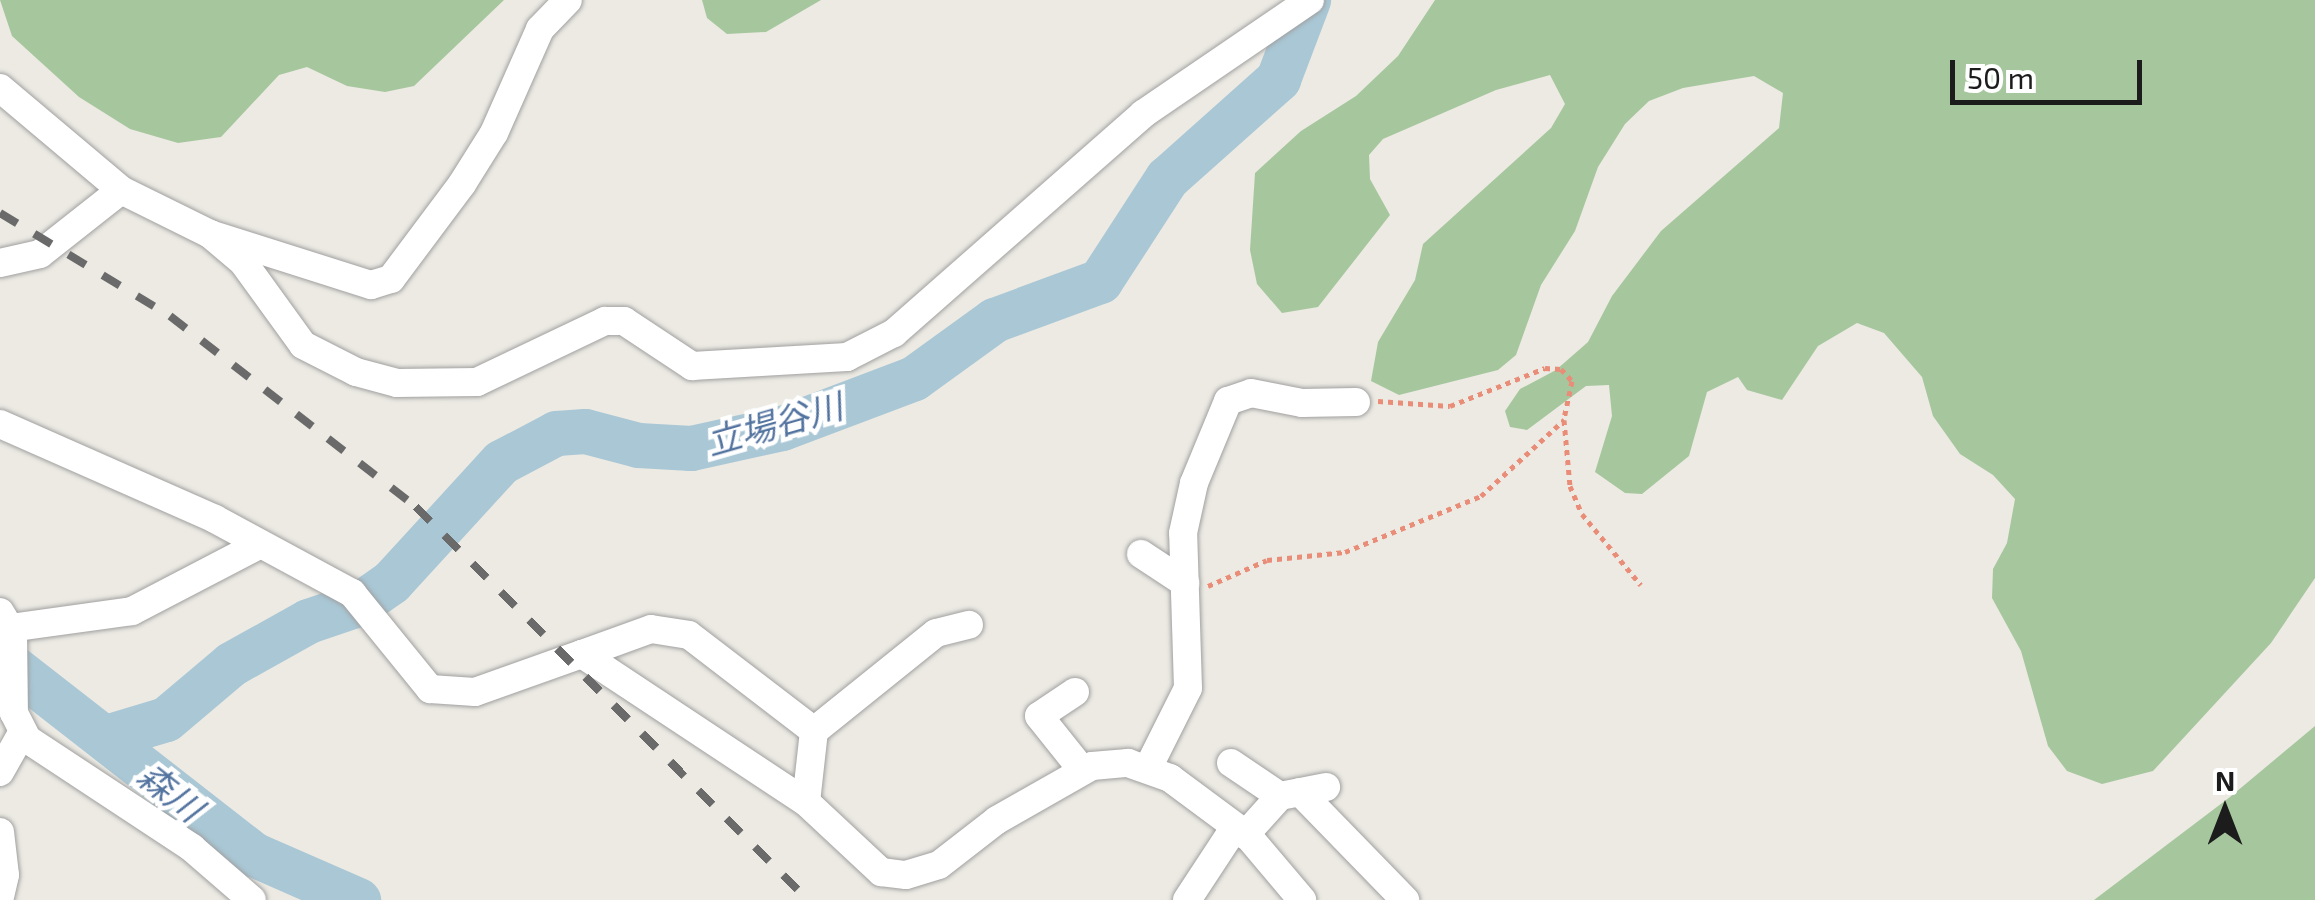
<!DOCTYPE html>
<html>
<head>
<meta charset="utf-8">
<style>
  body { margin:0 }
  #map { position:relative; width:2315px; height:900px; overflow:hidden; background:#eceae3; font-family:"Exo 2","Noto Sans JP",sans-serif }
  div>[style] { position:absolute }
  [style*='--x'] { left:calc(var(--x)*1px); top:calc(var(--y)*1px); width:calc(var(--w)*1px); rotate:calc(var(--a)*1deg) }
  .forest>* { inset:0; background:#a6c79d }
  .river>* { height:45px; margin:-22.5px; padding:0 22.5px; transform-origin:22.5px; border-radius:22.5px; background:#a9c7d5 }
  .path>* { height:5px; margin-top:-2.5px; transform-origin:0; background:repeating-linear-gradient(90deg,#e98d78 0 5px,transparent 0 10px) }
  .roads { filter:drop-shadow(0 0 2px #a0a0a0) drop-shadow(0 0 2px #a0a0a0) }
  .minor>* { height:28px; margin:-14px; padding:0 14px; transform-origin:14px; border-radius:14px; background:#fff }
  .rail>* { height:8px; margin-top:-4px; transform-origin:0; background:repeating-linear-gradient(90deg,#6a6a6a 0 20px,transparent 0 40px) }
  span { translate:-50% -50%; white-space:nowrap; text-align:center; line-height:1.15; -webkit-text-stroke:9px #fff; paint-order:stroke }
  .water-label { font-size:35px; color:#5474a0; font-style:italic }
  .north { position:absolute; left:2175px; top:760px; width:100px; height:100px; -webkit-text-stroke:8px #fff; paint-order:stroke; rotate:0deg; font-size:28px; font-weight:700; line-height:40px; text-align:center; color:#1c1c1c }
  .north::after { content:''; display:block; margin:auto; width:35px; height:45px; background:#1c1c1c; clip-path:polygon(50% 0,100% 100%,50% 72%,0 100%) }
  .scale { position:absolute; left:1950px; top:60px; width:192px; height:45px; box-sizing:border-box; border:5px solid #1c1c1c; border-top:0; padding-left:12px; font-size:30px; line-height:35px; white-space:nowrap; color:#1c1c1c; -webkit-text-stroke:8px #fff; paint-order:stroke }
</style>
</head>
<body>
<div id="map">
  <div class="forest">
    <div style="clip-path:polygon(0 0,504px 0,414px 86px,385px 92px,347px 86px,307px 67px,279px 75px,221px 137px,178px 143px,130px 129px,79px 97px,12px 36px)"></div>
    <div style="clip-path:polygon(702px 0,821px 0,766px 32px,727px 34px,707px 18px)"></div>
    <div style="clip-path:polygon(1435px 0,2315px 0,2315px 578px,2271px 643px,2153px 771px,2102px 784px,2067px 771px,2048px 746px,2021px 651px,1992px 598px,1993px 569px,2007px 543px,2015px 499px,1993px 475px,1960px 454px,1933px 416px,1922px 377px,1884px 333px,1857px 323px,1818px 346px,1782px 400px,1747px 390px,1738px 377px,1707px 392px,1689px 456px,1642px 494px,1625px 493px,1595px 472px,1612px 416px,1609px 385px,1586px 386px,1527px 430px,1510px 427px,1505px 411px,1520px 389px,1556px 370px,1588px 342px,1612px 296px,1661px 231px,1779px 128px,1783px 93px,1754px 76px,1683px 88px,1649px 101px,1625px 124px,1598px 167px,1575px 231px,1541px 285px,1516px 355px,1498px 370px,1399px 395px,1371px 381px,1378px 342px,1415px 280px,1423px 244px,1551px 128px,1565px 104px,1550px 75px,1496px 90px,1383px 139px,1369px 155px,1370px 179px,1390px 215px,1318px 307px,1282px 313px,1257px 284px,1250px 250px,1255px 173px,1301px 131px,1356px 96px,1398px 56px)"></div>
    <div style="clip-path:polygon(2315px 726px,2315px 900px,2094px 900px,2230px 797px)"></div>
  </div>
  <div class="river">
    <div style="--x:0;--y:657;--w:321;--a:37.9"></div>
    <div style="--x:253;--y:854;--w:115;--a:23.7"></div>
    <div style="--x:109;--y:736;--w:59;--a:-16.6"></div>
    <div style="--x:166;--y:719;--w:85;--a:-40.2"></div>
    <div style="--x:231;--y:664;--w:88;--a:-29.2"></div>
    <div style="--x:308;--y:621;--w:56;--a:-18.8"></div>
    <div style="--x:361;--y:603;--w:37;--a:-35"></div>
    <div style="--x:391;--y:582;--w:163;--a:-47.5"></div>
    <div style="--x:501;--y:462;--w:62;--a:-27.8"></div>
    <div style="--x:556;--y:433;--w:29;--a:-4"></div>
    <div style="--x:585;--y:431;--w:55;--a:14.8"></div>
    <div style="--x:638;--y:445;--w:53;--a:3.2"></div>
    <div style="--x:691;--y:448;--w:93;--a:-12.4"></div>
    <div style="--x:782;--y:428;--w:141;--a:-20.7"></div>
    <div style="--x:914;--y:378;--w:99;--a:-35.9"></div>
    <div style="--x:994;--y:320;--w:113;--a:-20.2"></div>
    <div style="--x:1100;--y:281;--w:123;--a:-57"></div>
    <div style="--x:1167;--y:178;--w:149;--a:-41.7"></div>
    <div style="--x:1278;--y:79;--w:85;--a:-69.2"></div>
  </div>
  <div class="path">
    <div style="--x:1378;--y:401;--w:72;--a:4"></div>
    <div style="--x:1450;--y:406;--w:102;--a:-21.8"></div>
    <div style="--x:1545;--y:368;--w:16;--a:4"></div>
    <div style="--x:1561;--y:369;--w:16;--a:47"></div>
    <div style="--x:1572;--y:381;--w:40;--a:102"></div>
    <div style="--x:1564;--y:420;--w:66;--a:84.8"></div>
    <div style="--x:1570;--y:486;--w:30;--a:67"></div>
    <div style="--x:1582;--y:514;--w:92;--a:50.3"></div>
    <div style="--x:1208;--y:586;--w:64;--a:-23.8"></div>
    <div style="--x:1267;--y:560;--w:78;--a:-5.9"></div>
    <div style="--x:1345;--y:552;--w:147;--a:-22.4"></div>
    <div style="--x:1481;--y:496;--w:113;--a:-42.5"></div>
  </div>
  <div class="roads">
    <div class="minor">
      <div style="--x:0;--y:88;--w:158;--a:40.1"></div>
      <div style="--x:121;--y:190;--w:99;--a:26.3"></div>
      <div style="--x:210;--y:234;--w:169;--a:17.6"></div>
      <div style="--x:371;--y:285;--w:21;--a:-17"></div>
      <div style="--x:391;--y:279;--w:119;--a:-53.2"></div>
      <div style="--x:462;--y:184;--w:60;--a:-57.9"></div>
      <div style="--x:494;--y:133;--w:114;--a:-66.1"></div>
      <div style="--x:540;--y:29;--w:40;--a:-46"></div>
      <div style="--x:210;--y:234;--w:43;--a:40.3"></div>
      <div style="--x:243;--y:262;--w:102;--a:54.1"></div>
      <div style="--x:303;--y:345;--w:59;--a:27"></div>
      <div style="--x:356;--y:372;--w:42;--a:15"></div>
      <div style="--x:397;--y:383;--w:80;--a:-0.7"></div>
      <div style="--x:477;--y:382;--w:142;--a:-25.5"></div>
      <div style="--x:605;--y:321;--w:19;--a:0"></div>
      <div style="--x:624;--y:321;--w:82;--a:33.5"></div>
      <div style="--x:692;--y:366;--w:155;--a:-3.3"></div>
      <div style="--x:847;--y:357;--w:53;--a:-27.1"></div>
      <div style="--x:894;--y:333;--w:332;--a:-41.3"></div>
      <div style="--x:1143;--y:114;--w:202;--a:-34.3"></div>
      <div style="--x:0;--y:263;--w:41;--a:-12.7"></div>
      <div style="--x:40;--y:254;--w:103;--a:-38.3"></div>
      <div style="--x:0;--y:424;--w:235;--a:23.8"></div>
      <div style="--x:215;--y:519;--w:156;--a:28.4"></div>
      <div style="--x:352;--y:593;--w:124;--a:50.9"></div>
      <div style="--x:430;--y:689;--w:45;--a:3.8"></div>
      <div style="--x:475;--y:692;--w:114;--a:-19.6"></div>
      <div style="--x:582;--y:654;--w:268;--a:33.5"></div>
      <div style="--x:806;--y:802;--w:103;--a:43"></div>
      <div style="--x:881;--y:872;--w:25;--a:7"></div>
      <div style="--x:906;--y:875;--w:34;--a:-17"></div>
      <div style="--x:939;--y:865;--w:73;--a:-37.8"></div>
      <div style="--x:997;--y:820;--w:109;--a:-29.6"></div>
      <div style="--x:1092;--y:766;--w:36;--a:-5"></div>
      <div style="--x:1128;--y:763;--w:45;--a:19.7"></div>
      <div style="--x:1170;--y:778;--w:97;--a:36.6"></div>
      <div style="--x:1248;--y:836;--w:84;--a:49.8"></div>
      <div style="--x:1141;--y:554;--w:53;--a:33.4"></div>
      <div style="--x:0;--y:612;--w:26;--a:59"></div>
      <div style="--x:13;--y:634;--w:79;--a:89.3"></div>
      <div style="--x:14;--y:713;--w:29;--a:63"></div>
      <div style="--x:27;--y:739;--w:198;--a:33.4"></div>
      <div style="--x:192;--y:848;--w:79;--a:40.9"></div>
      <div style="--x:10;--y:628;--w:123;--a:-7.9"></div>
      <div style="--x:132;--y:611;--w:143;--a:-27.5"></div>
      <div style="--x:582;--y:654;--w:73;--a:-19.9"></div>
      <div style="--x:651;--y:629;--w:38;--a:9"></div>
      <div style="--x:689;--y:635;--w:158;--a:37.5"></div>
      <div style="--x:814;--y:731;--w:71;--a:96.4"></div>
      <div style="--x:1075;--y:692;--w:43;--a:146.3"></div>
      <div style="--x:1039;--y:716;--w:70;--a:51.3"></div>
      <div style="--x:814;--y:731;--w:156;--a:-38.8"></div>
      <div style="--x:936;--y:633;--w:34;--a:-14"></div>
      <div style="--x:1231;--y:763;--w:59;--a:34"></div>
      <div style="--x:1148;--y:768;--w:89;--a:-63.4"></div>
      <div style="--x:1188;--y:688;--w:155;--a:-91.8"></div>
      <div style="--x:1183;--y:533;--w:51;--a:-77.6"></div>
      <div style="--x:1194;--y:483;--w:89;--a:-67.5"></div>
      <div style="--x:1228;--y:401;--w:24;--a:-19"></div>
      <div style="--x:1251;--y:393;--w:52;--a:11.1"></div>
      <div style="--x:1302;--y:403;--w:54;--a:-1.1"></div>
      <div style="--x:0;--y:772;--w:45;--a:-60.6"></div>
      <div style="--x:1300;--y:792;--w:151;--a:45.8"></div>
      <div style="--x:0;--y:832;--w:43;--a:83.4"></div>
      <div style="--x:5;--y:875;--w:22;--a:103"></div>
      <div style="--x:1245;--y:835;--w:52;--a:-48.1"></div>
      <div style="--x:1280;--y:796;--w:47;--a:-11.1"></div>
      <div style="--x:1187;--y:900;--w:87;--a:-56.7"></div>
    </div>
  </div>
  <div class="rail">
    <div style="--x:0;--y:213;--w:199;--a:31.2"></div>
    <div style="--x:170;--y:316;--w:311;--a:37.8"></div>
    <div style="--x:416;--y:507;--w:555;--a:45.07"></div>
  </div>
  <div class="water-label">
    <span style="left:774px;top:423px;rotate:-16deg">立場谷川</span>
    <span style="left:171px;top:791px;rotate:38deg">森川</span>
  </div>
  <div class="north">N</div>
  <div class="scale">50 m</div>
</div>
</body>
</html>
